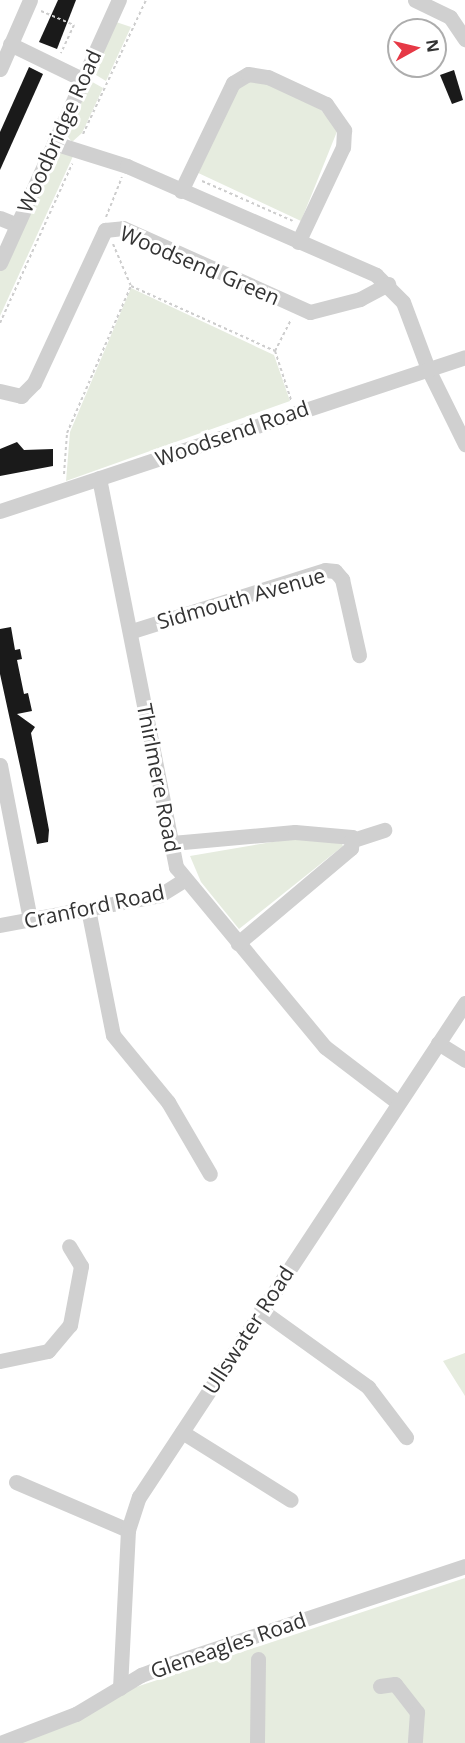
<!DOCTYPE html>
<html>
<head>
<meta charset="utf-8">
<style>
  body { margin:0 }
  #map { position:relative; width:465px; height:1743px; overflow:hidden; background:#fff; font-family:"Open Sans",sans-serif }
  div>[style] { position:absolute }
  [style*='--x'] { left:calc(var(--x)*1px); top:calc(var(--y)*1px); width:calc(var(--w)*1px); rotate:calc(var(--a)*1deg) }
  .green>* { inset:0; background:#e6ecdf }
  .building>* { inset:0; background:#1a1a1a }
  .path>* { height:2px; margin-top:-1px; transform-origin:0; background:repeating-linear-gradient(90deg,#cdcdcd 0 3px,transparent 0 6px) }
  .minor>* { height:15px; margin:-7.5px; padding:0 7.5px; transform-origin:7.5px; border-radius:7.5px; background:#d0d0d0 }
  span { translate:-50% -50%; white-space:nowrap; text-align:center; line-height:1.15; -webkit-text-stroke:6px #fff; paint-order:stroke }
  .street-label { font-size:21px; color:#333 }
  .north { position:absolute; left:387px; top:18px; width:60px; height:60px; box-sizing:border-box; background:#fff; border:2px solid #adadad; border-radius:50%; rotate:82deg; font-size:16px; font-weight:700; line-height:24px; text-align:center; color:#333 }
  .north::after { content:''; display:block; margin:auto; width:21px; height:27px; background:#e63946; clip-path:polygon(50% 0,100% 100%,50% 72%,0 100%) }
</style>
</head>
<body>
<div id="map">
  <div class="green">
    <div style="clip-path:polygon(113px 21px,131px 27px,106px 81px,91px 72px)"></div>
    <div style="clip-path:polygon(255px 77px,318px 107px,338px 129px,301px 221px,194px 171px,232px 93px)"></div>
    <div style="clip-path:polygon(87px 79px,103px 88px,82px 133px,72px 142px,64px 132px)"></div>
    <div style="clip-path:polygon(66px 152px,74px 154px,0 316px,0 269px,53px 155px)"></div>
    <div style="clip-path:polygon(131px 288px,274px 355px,290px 401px,66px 481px,70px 432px)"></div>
    <div style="clip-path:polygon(290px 839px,340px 840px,343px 846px,239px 929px,201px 882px,190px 856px)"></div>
    <div style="clip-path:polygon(465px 1353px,465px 1396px,443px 1361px)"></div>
    <div style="clip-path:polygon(465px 1578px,465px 1743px,21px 1743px,121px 1692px)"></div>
  </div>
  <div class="building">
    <div style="clip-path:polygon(58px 0,76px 0,57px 49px,39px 42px)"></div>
    <div style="clip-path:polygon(29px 67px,43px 74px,0 170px,0 132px)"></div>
    <div style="clip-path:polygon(454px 70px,463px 100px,452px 104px,440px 75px)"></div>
    <div style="clip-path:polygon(17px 442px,24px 450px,53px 449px,53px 466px,0 476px,0 449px)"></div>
    <div style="clip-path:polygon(11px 627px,15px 650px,20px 649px,22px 659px,17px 660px,24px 694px,28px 693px,32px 711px,17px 714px,35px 727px,31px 733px,49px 830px,48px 842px,37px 844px,0 674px,0 629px)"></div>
  </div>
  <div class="path">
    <div style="--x:41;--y:11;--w:36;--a:23"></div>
    <div style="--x:74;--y:25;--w:31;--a:115"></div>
    <div style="--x:83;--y:134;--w:148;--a:-64.8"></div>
    <div style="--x:202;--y:181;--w:99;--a:23.7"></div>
    <div style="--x:106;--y:217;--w:43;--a:-68.2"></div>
    <div style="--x:113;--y:244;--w:46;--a:66.8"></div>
    <div style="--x:0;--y:323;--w:175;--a:-65.6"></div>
    <div style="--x:275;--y:351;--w:36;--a:-63"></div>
    <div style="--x:64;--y:474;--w:41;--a:-85.8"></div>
    <div style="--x:67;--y:433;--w:160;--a:-66.5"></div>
    <div style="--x:131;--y:286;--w:158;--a:24.3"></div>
    <div style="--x:275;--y:351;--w:52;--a:71.9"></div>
  </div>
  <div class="minor">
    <div style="--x:415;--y:0;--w:39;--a:26"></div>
    <div style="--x:450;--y:17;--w:27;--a:56"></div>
    <div style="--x:10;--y:44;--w:80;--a:25.9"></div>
    <div style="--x:0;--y:69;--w:75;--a:-66.5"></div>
    <div style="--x:54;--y:143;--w:77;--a:17.5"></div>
    <div style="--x:127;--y:166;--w:272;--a:23.6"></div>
    <div style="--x:376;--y:275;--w:38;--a:45"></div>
    <div style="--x:403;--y:302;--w:72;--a:69.5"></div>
    <div style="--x:428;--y:369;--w:84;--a:63.7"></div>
    <div style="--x:181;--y:191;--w:120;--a:-64.3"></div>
    <div style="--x:233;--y:83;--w:17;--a:-31"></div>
    <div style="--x:248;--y:74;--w:20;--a:9"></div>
    <div style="--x:268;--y:77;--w:64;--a:25"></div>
    <div style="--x:326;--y:104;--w:32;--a:55"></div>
    <div style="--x:344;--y:130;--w:17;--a:93"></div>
    <div style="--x:343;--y:147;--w:105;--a:115.3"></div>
    <div style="--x:0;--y:218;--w:18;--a:22"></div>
    <div style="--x:0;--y:263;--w:289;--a:-65.7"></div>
    <div style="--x:0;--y:391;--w:22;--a:13"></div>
    <div style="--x:21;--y:396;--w:18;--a:-45"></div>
    <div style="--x:34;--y:383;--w:169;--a:-65.1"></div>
    <div style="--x:105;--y:230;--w:18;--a:-6"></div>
    <div style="--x:123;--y:228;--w:205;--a:24.2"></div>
    <div style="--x:310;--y:312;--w:52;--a:-14.6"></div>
    <div style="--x:360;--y:299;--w:32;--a:-28"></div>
    <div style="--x:99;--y:478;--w:397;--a:78.8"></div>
    <div style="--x:176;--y:867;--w:234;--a:50.4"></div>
    <div style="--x:325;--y:1047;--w:89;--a:37.3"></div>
    <div style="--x:0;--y:511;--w:490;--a:-18.3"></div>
    <div style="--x:132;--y:631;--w:202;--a:-17.5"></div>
    <div style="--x:325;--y:570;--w:10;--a:6"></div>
    <div style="--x:335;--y:571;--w:11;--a:49"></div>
    <div style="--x:342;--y:579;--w:78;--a:77.4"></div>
    <div style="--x:0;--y:765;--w:157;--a:79"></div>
    <div style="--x:353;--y:840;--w:33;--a:-18"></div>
    <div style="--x:172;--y:843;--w:123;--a:-5.1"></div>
    <div style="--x:295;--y:832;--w:57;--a:5"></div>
    <div style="--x:352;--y:837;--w:11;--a:95"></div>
    <div style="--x:351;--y:848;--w:148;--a:139.9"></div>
    <div style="--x:88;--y:909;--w:128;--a:78.8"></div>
    <div style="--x:113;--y:1035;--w:87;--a:50.6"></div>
    <div style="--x:168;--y:1102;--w:83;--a:59.7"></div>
    <div style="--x:0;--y:925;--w:163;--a:-10.6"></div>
    <div style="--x:160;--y:895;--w:28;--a:-32"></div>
    <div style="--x:438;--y:1043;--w:32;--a:32"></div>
    <div style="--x:261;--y:1310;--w:132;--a:35.7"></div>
    <div style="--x:368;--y:1387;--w:63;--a:52.8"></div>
    <div style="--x:0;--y:1361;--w:49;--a:-11.8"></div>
    <div style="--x:48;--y:1351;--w:34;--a:-50"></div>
    <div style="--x:70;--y:1325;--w:60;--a:-79.4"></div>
    <div style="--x:81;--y:1266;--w:23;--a:-121"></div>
    <div style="--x:182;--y:1432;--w:128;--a:32"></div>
    <div style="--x:16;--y:1482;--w:122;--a:23.2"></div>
    <div style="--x:380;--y:1686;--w:15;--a:-8"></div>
    <div style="--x:395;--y:1684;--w:36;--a:52"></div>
    <div style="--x:417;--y:1712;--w:31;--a:94"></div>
    <div style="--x:120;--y:1688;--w:158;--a:-87.1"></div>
    <div style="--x:128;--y:1530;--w:35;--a:-72"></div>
    <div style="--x:139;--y:1497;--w:592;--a:-56.58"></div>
    <div style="--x:0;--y:1743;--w:81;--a:-20.9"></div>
    <div style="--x:76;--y:1714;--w:76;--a:-31"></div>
    <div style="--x:141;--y:1675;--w:33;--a:-21"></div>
    <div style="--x:172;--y:1663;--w:309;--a:-18.3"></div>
    <div style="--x:257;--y:1743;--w:84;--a:-89.3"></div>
  </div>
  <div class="street-label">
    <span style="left:59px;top:131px;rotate:-66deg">Woodbridge Road</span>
    <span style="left:200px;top:265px;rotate:23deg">Woodsend Green</span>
    <span style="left:232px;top:433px;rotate:-19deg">Woodsend Road</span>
    <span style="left:241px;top:598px;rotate:-16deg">Sidmouth Avenue</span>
    <span style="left:159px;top:778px;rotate:79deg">Thirlmere Road</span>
    <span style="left:94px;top:906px;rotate:-12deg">Cranford Road</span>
    <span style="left:248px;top:1330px;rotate:-57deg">Ullswater Road</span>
    <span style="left:228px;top:1645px;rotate:-19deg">Gleneagles Road</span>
  </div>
  <div class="north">N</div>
</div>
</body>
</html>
